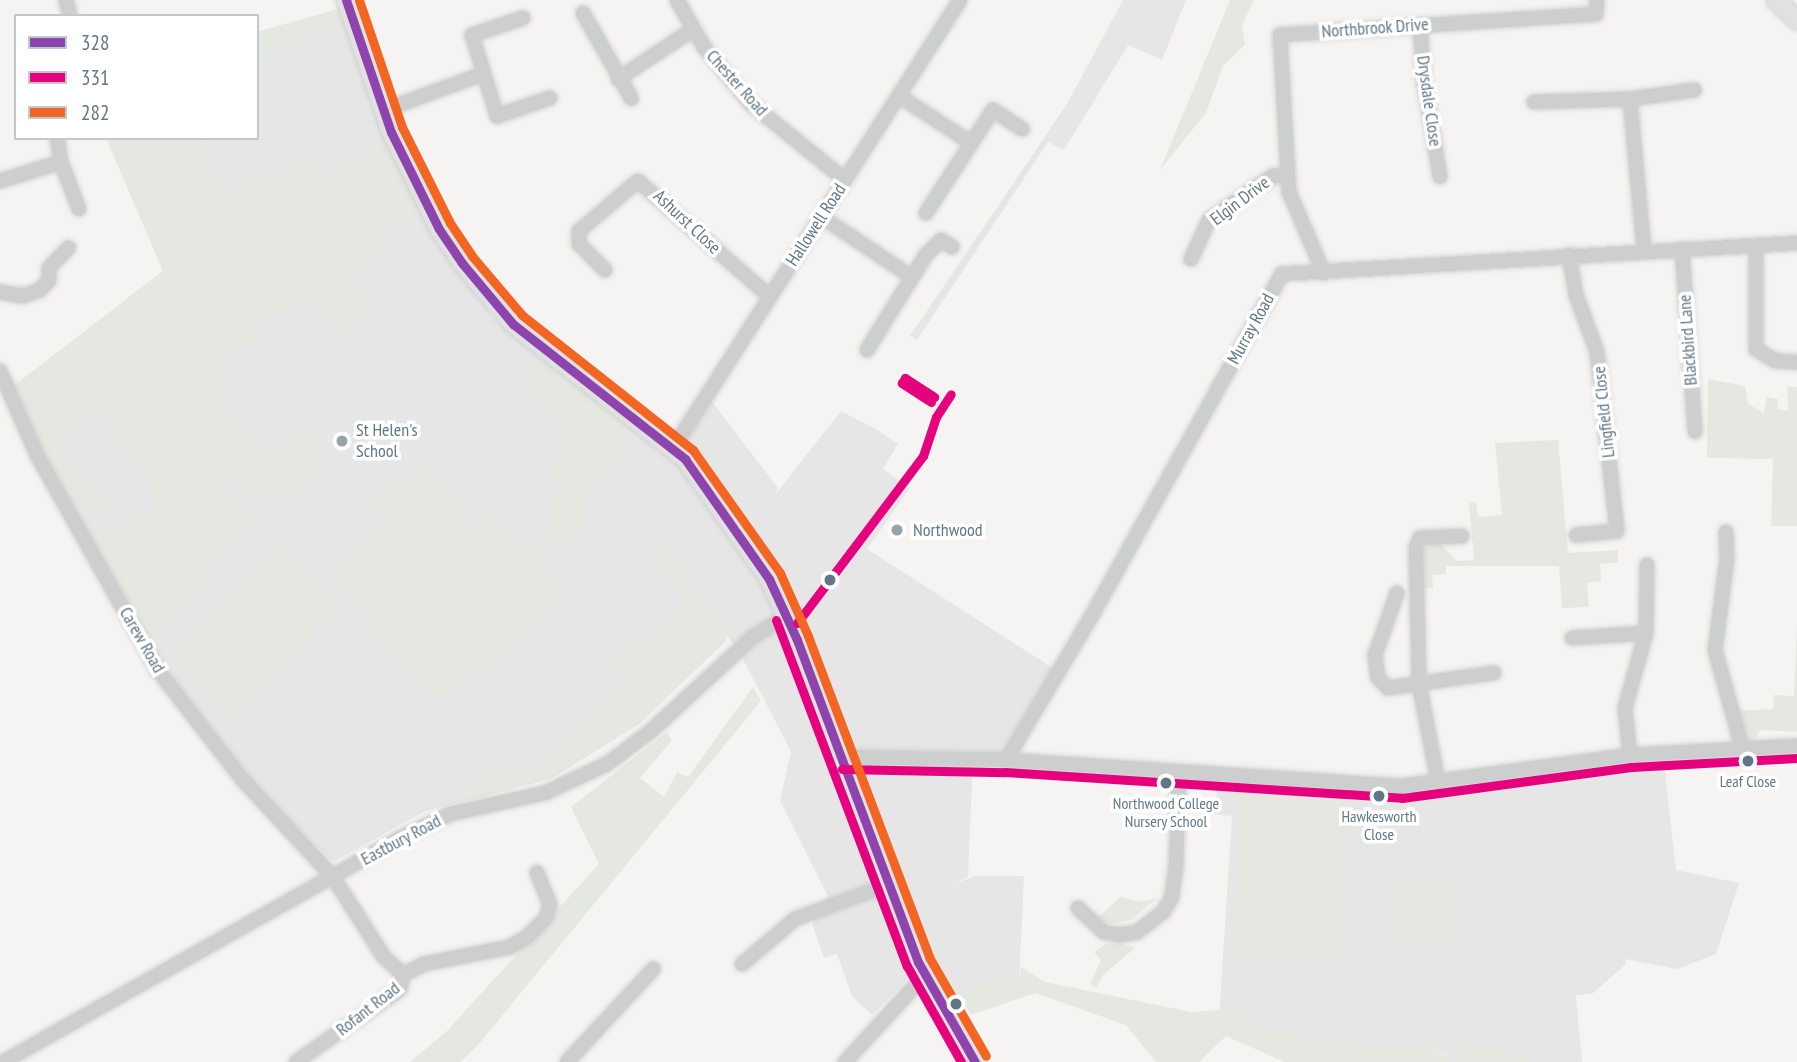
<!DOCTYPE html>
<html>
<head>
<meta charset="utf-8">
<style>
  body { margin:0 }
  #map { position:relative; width:1797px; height:1062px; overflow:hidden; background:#f5f4f2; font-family:"PT Sans Narrow",sans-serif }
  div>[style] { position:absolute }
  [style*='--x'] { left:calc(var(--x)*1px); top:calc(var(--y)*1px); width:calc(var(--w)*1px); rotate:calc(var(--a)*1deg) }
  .built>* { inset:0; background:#e5e6e5 }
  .green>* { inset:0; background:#e4e8e0; transform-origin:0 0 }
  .roads { filter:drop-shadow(0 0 2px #d0d1d1) drop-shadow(0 0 2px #d0d1d1) }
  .minor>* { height:14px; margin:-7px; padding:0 7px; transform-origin:7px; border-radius:7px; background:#cdcfcf }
  .major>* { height:18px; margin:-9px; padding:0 9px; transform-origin:9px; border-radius:9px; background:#e1e1e2 }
  .bus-1>* { height:9px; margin:-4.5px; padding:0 4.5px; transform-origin:4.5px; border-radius:4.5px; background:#8e44ad }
  .bus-2>* { height:9px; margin:-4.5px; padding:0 4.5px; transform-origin:4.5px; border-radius:4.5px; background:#e5007d }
  .bus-3>* { height:9px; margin:-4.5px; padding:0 4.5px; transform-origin:4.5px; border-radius:4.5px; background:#f26522 }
  .dots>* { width:19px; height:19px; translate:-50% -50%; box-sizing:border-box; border:4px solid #fff; border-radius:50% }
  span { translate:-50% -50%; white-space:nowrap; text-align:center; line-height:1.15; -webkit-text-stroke:7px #fff; paint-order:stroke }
  .bus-label { font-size:16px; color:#627785 }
  .street-label { font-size:18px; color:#627785 }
  .poi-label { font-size:18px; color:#627785 }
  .left { translate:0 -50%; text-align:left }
  .legend { position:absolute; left:14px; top:14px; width:245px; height:126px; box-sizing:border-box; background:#fff; border:2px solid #c0c9ce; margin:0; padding:9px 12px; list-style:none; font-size:21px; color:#627785 }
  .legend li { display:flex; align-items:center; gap:14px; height:35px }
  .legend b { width:35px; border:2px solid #c0c9ce }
</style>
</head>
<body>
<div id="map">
  <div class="built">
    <div style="clip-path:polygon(1123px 0,1186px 0,1162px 60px,1128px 45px,1064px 150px,1048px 142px,917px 340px,910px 336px,1067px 104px)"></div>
    <div style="clip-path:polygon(339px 9px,389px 147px,419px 209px,494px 319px,661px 453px,672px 450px,710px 399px,778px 488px,774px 496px,841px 411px,876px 429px,898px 444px,883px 469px,910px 488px,867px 549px,1059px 672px,1006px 760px,973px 759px,968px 877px,951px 885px,976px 876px,1024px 876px,1019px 982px,946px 1015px,912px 975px,872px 1015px,852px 996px,837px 954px,824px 958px,812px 924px,828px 896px,780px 801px,791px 751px,738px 650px,659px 542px,727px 640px,639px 724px,552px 778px,425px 811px,333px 862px,245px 776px,169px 677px,66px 495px,15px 385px,163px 271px,106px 138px,257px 138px,257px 32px)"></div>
    <div style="clip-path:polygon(1664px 763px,1676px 870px,1739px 883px,1716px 954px,1677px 969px,1625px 959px,1626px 964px,1592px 994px,1576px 995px,1582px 1062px,1444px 1062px,1447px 1056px,1419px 1043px,1364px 1060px,1219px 1018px,1232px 816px,1215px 814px,1217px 788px,1386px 797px)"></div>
  </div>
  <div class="green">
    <div style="clip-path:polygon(1230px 0,1254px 0,1242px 25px,1245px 45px,1223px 66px,1206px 113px,1160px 170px)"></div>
    <div style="clip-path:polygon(338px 9px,342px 17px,270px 52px,257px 78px,257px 32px)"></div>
    <div style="clip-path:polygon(106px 138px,209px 138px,204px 150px,224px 186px,234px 187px,264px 171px,282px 178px,305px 152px,323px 175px,387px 141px,419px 209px,384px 233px,389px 242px,347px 275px,375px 312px,347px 335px,350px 346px,309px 300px,293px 295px,290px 307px,254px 320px,259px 342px,235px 351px,225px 362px,224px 398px,235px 422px,253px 443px,270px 452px,303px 428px,328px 470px,289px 496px,258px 502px,236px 477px,184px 532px,184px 540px,230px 494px,254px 517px,208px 564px,217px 570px,149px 643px,94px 544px,116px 526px,125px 526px,156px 506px,149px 480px,94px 408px,56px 437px,106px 509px,83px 523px,41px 451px,15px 385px,163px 271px)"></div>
    <div style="clip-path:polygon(532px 351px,633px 431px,598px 487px,583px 498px,587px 526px,560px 549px,548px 523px,559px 482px,549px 469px,573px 448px,522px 378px)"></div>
    <div style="clip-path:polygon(1708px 379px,1745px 386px,1748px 404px,1764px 413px,1767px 397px,1778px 399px,1777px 409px,1788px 411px,1787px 387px,1797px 387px,1797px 526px,1771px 526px,1773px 459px,1707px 458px)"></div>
    <div style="clip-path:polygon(1558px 440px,1568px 553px,1618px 550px,1618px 562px,1600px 564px,1601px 581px,1587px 583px,1589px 607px,1562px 608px,1559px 566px,1446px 566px,1446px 574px,1432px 575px,1433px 588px,1423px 589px,1423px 551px,1432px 543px,1439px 542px,1457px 561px,1474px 560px,1469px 503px,1476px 502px,1478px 517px,1502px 515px,1495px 443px)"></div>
    <div style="clip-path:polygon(425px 463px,471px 524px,468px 538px,420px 574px,368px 506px)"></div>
    <div style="clip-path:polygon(483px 519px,494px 521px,537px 550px,544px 566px,566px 588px,546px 612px,442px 701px,381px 650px,363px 628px,475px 536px)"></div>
    <div style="left:381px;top:527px;width:62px;height:66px;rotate:53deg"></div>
    <div style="clip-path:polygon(655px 536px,723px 627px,740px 614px,745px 619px,639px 724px,552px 778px,475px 799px,462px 789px,489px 768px,535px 769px,591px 722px,592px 709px,625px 678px,612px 662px,687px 606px,653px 559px,649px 544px)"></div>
    <div style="left:280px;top:541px;width:89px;height:161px;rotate:44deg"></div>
    <div style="clip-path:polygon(1797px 623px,1797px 732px,1760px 730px,1751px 746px,1742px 747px,1732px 711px,1773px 709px,1774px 695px,1794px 696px)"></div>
    <div style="clip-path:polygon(753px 687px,761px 701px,478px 1045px,460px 1062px,410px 1062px,446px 1032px,599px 864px,571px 807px,667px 732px,672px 740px,640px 778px,664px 797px,677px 772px,688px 777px)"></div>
    <div style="left:1237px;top:795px;width:111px;height:160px;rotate:1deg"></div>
    <div style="left:1453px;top:874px;width:71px;height:63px;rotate:87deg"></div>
    <div style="clip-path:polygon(1121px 897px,1142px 902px,1157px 898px,1131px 920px,1111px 924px,1096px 919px)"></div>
    <div style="clip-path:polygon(1120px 943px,1135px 948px,1104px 974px,1096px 988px,1090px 984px,1101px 960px,1094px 952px,1106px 944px)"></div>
    <div style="clip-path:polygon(1021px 967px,1045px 982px,1191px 1012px,1232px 1009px,1254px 1027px,1399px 1049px,1419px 1043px,1447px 1057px,1445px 1062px,1284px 1062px,1226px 1036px,1199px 1062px,1156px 1062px,1126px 1025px,1035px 993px,971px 1015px,959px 997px,978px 980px,1019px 982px)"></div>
    <div style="clip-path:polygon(1460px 1044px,1530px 1054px,1529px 1062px,1457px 1062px)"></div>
  </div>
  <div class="roads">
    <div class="minor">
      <div style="--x:66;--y:0;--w:16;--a:76"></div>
      <div style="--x:677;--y:0;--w:54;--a:60.1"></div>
      <div style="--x:704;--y:47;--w:72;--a:50.6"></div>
      <div style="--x:750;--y:103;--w:122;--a:39"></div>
      <div style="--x:583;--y:13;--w:98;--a:60.5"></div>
      <div style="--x:523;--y:18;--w:54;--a:161.6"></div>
      <div style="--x:472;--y:35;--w:85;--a:72.8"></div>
      <div style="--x:497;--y:116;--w:56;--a:-18.8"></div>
      <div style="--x:1420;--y:25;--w:57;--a:86"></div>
      <div style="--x:1424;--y:82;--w:96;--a:80.4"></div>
      <div style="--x:618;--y:79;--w:89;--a:-33.5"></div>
      <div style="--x:899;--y:96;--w:86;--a:33.1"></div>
      <div style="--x:1630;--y:99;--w:153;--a:84.7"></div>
      <div style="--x:1534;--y:102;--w:96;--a:-1.8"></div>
      <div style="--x:1630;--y:99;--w:65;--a:-8"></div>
      <div style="--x:384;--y:110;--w:105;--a:-20"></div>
      <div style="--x:61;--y:162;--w:50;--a:69"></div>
      <div style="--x:0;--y:181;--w:64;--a:-17.3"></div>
      <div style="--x:61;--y:162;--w:24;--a:-99"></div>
      <div style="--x:926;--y:213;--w:123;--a:-57"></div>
      <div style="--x:993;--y:110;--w:35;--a:33"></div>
      <div style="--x:822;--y:217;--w:106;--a:33.8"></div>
      <div style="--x:1756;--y:246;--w:103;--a:90"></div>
      <div style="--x:1756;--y:349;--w:22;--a:32"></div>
      <div style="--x:1775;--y:361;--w:22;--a:3"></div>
      <div style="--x:1682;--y:249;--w:183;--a:85.9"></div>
      <div style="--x:1569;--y:255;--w:41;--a:80.1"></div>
      <div style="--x:1576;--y:295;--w:61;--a:69.8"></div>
      <div style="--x:1597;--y:352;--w:180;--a:83.6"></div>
      <div style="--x:1617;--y:531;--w:41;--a:174.4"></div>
      <div style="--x:1191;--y:259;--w:43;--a:-65.2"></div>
      <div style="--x:1209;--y:220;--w:78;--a:-34.5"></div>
      <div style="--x:1273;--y:176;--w:14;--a:-8"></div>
      <div style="--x:605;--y:270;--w:37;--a:-135"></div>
      <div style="--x:579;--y:244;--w:13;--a:-90"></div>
      <div style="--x:579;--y:231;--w:77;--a:-40.3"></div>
      <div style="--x:638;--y:181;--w:174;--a:41.3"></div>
      <div style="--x:1324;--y:273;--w:88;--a:-113.4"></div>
      <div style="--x:1289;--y:192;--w:157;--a:-93.3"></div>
      <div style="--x:1280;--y:35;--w:317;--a:-3.8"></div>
      <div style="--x:1596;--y:14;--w:14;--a:-86"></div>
      <div style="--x:0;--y:292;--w:23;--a:10"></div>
      <div style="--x:23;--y:296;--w:18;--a:-19"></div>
      <div style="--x:40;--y:290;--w:13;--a:-48"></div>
      <div style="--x:49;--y:280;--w:12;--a:-90"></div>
      <div style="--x:49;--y:268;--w:28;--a:-46"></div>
      <div style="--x:867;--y:350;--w:112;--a:-58.2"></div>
      <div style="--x:926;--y:255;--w:21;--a:-45"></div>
      <div style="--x:941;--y:240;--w:13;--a:32"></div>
      <div style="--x:0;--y:371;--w:92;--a:66.2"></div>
      <div style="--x:37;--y:455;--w:245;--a:60.7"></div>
      <div style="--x:157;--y:669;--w:139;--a:52.3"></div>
      <div style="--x:242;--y:779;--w:134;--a:47.1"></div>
      <div style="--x:333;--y:877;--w:95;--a:57.5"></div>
      <div style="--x:384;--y:957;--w:26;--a:43"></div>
      <div style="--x:403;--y:975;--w:14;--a:102"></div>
      <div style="--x:400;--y:989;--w:127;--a:144.9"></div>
      <div style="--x:672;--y:450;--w:534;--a:-57.38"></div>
      <div style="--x:1726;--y:532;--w:26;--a:88"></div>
      <div style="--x:1727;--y:558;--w:93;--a:97.4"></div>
      <div style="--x:1715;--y:650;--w:101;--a:74.4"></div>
      <div style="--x:1397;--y:593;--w:66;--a:109.5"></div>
      <div style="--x:1375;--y:655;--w:23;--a:83"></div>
      <div style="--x:1378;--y:678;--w:14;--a:45"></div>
      <div style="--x:1388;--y:688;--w:107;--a:-8.1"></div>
      <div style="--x:1572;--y:638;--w:74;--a:-3.9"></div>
      <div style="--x:1630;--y:755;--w:47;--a:-96.1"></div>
      <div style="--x:1625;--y:708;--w:78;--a:-74.4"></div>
      <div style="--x:1646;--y:633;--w:68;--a:-89.2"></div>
      <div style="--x:842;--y:757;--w:164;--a:1"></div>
      <div style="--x:1006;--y:760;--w:397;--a:3.8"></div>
      <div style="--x:1402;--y:786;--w:230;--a:-7.7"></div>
      <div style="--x:1630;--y:755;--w:167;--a:-3.1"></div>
      <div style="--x:1006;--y:760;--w:166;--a:-59.3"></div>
      <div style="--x:1091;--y:617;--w:393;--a:-60.9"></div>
      <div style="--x:1282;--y:274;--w:516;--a:-3.44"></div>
      <div style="--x:1438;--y:782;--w:101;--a:-100.9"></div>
      <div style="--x:1419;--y:683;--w:135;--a:-91.3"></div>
      <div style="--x:1416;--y:548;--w:11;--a:-68"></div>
      <div style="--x:1420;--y:538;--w:42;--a:-2.7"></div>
      <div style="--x:1078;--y:908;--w:35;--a:43"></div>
      <div style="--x:1104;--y:932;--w:15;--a:11"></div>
      <div style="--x:1119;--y:935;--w:18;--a:-9"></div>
      <div style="--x:1137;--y:932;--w:33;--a:-38"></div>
      <div style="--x:1163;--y:912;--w:17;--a:-59"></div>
      <div style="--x:1172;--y:897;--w:31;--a:-83"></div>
      <div style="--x:1176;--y:866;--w:94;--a:-88.2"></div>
      <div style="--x:742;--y:964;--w:70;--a:-40.3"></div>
      <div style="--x:795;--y:919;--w:98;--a:-20.3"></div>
      <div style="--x:403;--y:975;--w:24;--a:-28"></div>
      <div style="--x:424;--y:964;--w:88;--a:-11.2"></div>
      <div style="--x:510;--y:947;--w:21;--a:-31"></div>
      <div style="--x:528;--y:936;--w:25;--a:-45"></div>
      <div style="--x:546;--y:918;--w:14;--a:-73"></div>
      <div style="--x:550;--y:905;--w:35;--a:-112"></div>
      <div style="--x:3;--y:1062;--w:454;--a:-29.4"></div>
      <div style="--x:398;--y:839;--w:58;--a:-25.7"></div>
      <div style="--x:450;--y:814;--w:97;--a:-12.5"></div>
      <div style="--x:545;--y:793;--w:68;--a:-25.1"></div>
      <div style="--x:607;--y:764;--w:55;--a:-36.9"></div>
      <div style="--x:651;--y:731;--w:139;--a:-42.7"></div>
      <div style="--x:753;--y:637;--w:40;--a:-32"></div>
      <div style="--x:567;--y:1062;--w:127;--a:-47.2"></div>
      <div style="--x:845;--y:1062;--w:118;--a:-47.4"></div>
    </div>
    <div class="major">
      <div style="--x:346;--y:0;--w:139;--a:71.2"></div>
      <div style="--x:391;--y:132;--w:108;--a:63.7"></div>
      <div style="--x:439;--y:229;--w:41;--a:55.9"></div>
      <div style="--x:462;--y:263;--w:80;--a:50.1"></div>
      <div style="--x:513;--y:324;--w:219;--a:38.1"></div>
      <div style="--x:685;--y:459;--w:146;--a:55"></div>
      <div style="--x:769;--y:579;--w:67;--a:65.3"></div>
      <div style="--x:797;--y:640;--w:344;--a:69.4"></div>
      <div style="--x:918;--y:962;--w:115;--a:60.3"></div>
      <div style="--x:1776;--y:0;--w:29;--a:44"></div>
    </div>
  </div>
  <div class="bus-1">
    <div style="--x:346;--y:0;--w:139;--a:71.2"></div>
    <div style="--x:391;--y:132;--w:108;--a:63.7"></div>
    <div style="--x:439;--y:229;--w:41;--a:55.9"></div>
    <div style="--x:462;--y:263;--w:80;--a:50.1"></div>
    <div style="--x:513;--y:324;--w:219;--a:38.1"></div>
    <div style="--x:685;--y:459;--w:146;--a:55"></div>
    <div style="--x:769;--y:579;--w:67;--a:65.3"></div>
    <div style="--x:797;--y:640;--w:344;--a:69.4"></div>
    <div style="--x:918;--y:962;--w:115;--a:60.3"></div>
  </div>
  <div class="bus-2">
    <div style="--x:931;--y:402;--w:35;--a:-147"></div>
    <div style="--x:902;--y:383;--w:6;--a:-59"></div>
    <div style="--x:905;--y:378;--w:35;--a:33"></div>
    <div style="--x:776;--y:620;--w:370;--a:69.3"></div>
    <div style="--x:907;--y:966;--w:110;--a:60.6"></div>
    <div style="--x:797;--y:623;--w:209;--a:-53"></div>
    <div style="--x:923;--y:456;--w:41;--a:-71.6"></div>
    <div style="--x:936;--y:417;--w:27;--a:-57"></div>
    <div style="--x:842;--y:769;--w:163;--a:1.1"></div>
    <div style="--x:1005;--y:772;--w:398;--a:3.7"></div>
    <div style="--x:1402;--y:798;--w:231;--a:-7.7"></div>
    <div style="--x:1631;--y:767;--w:166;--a:-3.1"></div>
  </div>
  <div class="bus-3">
    <div style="--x:359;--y:0;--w:134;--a:71.3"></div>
    <div style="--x:402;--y:127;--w:107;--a:63.4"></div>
    <div style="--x:450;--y:223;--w:40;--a:56"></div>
    <div style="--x:472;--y:256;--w:77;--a:49.7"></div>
    <div style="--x:522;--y:315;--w:218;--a:38.3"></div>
    <div style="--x:693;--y:450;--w:151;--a:54.7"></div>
    <div style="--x:780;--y:573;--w:69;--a:66"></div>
    <div style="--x:808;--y:636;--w:343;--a:69.3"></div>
    <div style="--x:929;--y:957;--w:114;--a:60.1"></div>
  </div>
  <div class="dots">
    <div style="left:342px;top:441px;background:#95a3ab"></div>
    <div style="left:897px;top:530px;background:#95a3ab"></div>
    <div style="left:830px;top:580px;background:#627785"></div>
    <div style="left:1748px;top:761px;background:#627785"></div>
    <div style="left:1166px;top:783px;background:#627785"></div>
    <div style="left:1379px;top:796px;background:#627785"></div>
    <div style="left:956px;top:1004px;background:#627785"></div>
  </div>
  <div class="bus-label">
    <span style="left:1748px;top:781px">Leaf Close</span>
    <span style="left:1166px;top:812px">Northwood College<br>Nursery School</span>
    <span style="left:1379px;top:825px">Hawkesworth<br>Close</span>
  </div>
  <div class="street-label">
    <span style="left:1375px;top:28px;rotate:-4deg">Northbrook Drive</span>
    <span style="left:737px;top:83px;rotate:48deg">Chester Road</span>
    <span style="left:1429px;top:101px;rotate:82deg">Drysdale Close</span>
    <span style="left:1240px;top:201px;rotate:-37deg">Elgin Drive</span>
    <span style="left:687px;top:222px;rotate:43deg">Ashurst Close</span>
    <span style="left:816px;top:225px;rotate:-57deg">Hallowell Road</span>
    <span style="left:1251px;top:329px;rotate:-61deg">Murray Road</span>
    <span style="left:1688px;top:340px;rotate:-94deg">Blackbird Lane</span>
    <span style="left:1604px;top:412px;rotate:-96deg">Lingfield Close</span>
    <span style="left:142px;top:640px;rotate:60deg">Carew Road</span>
    <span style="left:401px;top:840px;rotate:-28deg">Eastbury Road</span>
    <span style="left:368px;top:1009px;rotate:-38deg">Rofant Road</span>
  </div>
  <div class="poi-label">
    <span class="left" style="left:356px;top:441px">St Helen's<br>School</span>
    <span class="left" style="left:913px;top:530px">Northwood</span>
  </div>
  <ul class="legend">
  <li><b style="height:9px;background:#8e44ad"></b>328</li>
  <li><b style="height:9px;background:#e5007d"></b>331</li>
  <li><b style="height:9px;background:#f26522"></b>282</li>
  </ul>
</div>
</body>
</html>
